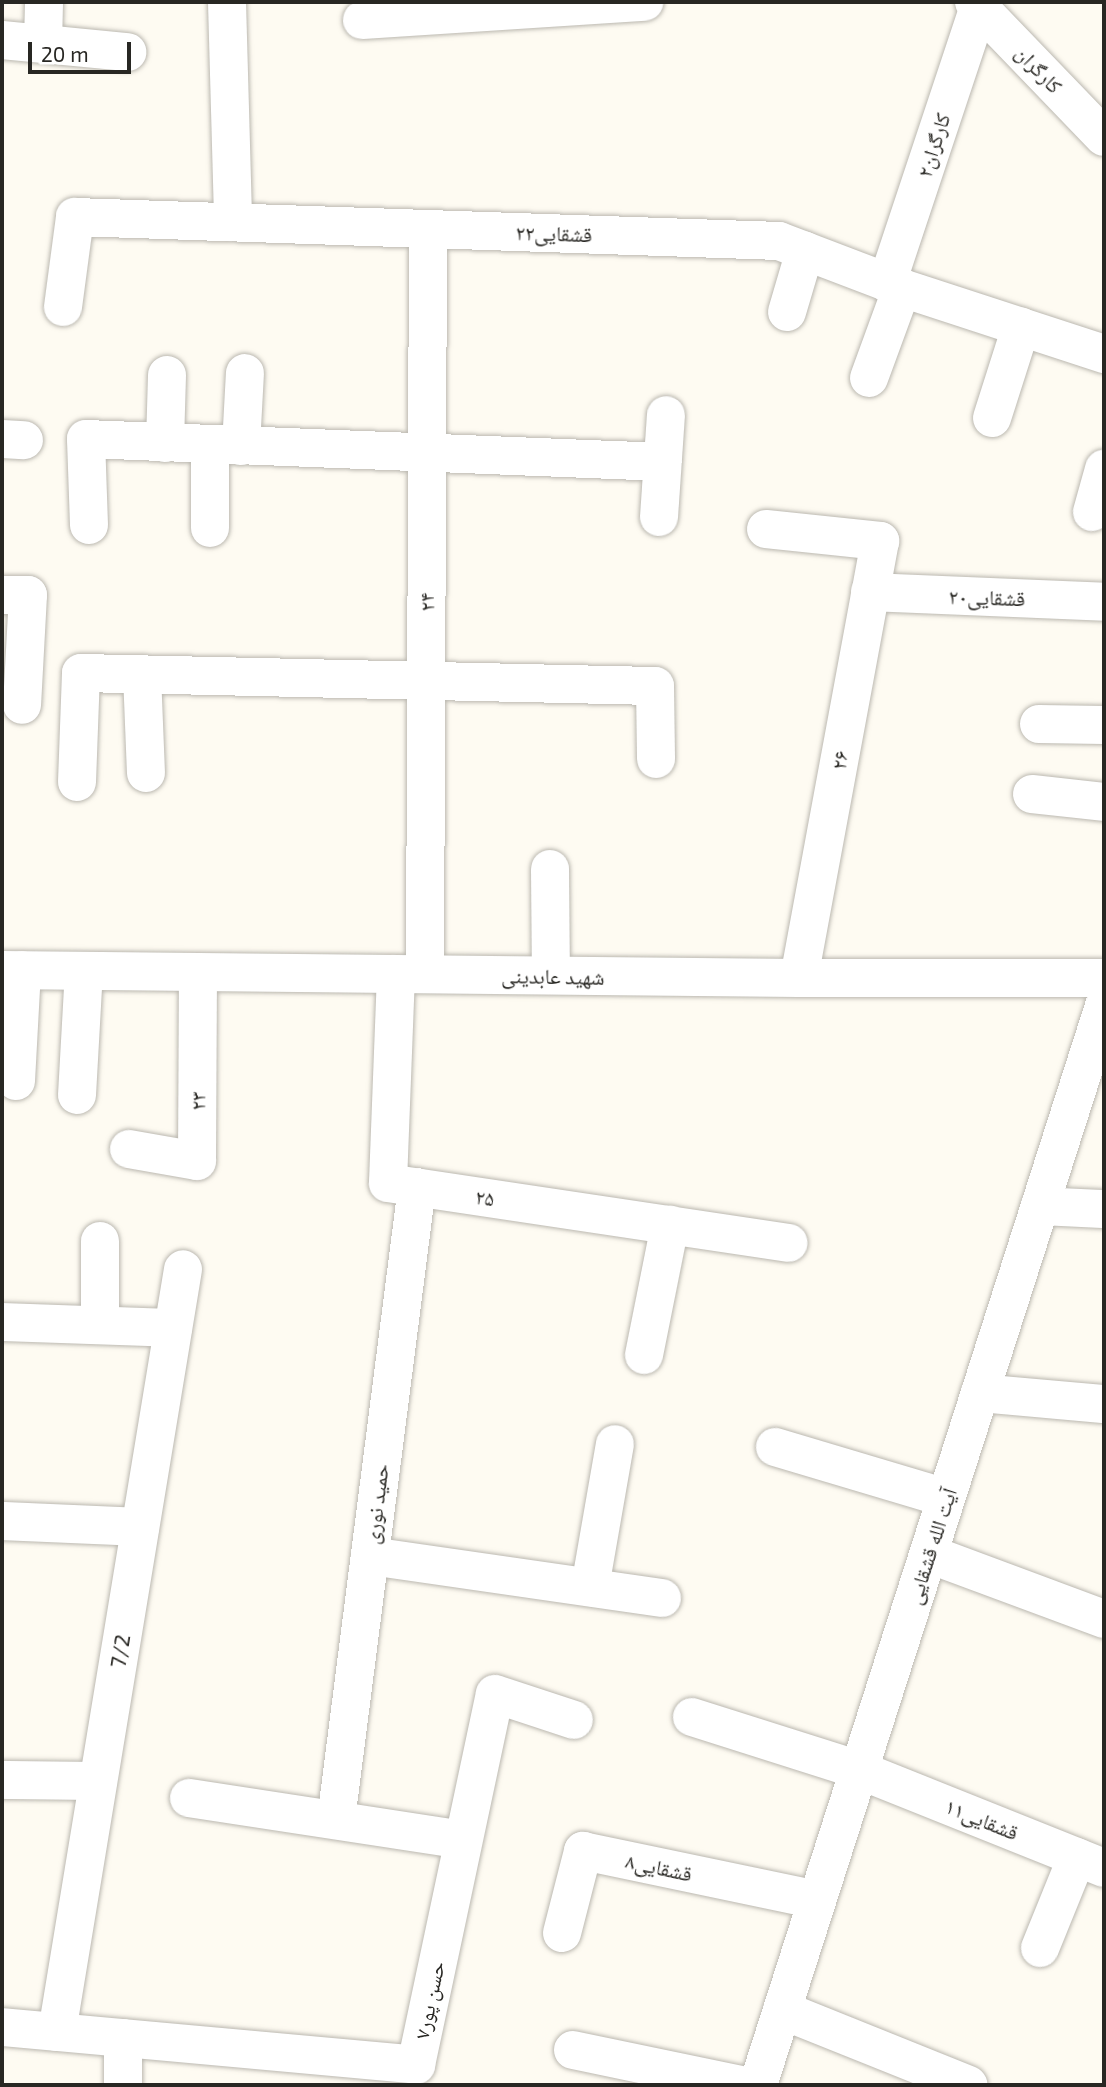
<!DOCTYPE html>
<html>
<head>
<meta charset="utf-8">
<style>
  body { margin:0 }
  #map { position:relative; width:1106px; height:2087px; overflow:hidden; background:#fefbf2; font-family:"Exo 2","Noto Naskh Arabic",sans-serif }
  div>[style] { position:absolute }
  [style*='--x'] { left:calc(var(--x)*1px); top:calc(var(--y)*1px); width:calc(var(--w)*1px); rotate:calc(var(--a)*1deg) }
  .roads { filter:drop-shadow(0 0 2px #bbb8b0) drop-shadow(0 0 2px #bbb8b0) }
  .minor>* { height:38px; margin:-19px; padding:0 19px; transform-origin:19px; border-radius:19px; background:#fff }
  span { translate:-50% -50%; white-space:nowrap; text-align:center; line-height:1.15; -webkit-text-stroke:5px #fff; paint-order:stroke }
  .street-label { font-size:21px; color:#282723 }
  .frame { position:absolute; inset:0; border:4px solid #282723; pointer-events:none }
  .scale { position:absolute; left:28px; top:42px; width:103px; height:32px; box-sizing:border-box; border:4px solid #282723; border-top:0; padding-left:9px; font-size:21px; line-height:24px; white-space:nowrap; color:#282723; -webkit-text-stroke:5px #fff; paint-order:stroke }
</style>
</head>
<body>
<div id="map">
  <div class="roads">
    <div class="minor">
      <div style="--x:227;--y:2;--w:220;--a:88.4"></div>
      <div style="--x:974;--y:2;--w:187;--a:46.1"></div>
      <div style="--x:362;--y:20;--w:283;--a:-3.7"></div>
      <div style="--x:2;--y:40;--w:126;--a:5.5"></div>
      <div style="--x:43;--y:44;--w:42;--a:-88.6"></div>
      <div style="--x:887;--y:283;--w:291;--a:-71.6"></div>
      <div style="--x:63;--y:307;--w:91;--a:-82.4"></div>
      <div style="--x:75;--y:217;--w:704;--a:1.95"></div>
      <div style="--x:779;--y:241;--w:132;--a:20.9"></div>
      <div style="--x:902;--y:288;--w:213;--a:18.1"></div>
      <div style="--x:787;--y:312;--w:64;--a:-73.6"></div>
      <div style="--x:869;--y:378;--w:96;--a:-69.9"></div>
      <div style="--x:992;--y:418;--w:96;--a:-72.3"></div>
      <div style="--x:2;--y:439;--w:22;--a:3"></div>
      <div style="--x:165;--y:443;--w:68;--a:-88.3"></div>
      <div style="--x:210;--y:445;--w:83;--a:90"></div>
      <div style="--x:241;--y:446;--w:73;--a:-86.9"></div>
      <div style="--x:1092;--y:512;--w:45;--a:-74.4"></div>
      <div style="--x:659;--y:517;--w:102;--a:-86.1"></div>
      <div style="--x:89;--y:525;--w:86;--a:-92"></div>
      <div style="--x:86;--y:439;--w:577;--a:2.28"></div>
      <div style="--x:766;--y:529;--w:115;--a:6"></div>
      <div style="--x:880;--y:541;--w:444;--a:100.5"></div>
      <div style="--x:870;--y:592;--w:234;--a:2.4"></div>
      <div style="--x:2;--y:595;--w:26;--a:0"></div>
      <div style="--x:28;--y:595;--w:110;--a:93.1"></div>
      <div style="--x:142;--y:674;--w:99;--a:87.7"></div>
      <div style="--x:1039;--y:724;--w:65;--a:0.9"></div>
      <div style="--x:77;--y:782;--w:109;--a:-87.9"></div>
      <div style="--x:81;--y:673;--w:574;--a:1.3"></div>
      <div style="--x:655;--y:686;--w:73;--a:89.2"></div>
      <div style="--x:1032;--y:794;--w:72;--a:6.3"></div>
      <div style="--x:550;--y:869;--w:106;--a:89.5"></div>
      <div style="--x:2;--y:970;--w:797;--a:0.58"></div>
      <div style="--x:799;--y:978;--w:305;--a:0"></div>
      <div style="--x:396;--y:974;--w:209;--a:92.2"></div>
      <div style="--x:388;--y:1183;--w:405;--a:8.5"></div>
      <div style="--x:425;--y:974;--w:745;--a:-89.77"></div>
      <div style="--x:16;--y:1081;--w:111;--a:-86.9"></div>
      <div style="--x:77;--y:1095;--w:124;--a:-86.8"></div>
      <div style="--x:129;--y:1149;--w:69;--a:10"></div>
      <div style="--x:197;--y:1161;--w:189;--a:-89.7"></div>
      <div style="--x:1040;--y:1206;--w:64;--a:2.7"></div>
      <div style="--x:2;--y:1322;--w:171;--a:2"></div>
      <div style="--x:100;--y:1325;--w:84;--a:-90"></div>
      <div style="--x:644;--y:1355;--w:133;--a:-78.7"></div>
      <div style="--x:980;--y:1393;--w:124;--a:5.1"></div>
      <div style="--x:775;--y:1447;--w:178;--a:16.6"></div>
      <div style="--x:2;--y:1521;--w:138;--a:2.5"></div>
      <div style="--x:929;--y:1554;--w:187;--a:20.4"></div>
      <div style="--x:370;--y:1556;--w:295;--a:8.2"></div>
      <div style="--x:590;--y:1587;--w:145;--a:-80.1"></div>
      <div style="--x:692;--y:1717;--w:175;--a:17.6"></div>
      <div style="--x:859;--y:1770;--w:264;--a:21.8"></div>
      <div style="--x:2;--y:1780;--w:96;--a:0.6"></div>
      <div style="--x:189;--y:1798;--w:277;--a:8.7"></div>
      <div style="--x:336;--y:1820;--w:638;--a:-82.71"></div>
      <div style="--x:562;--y:1933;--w:85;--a:-75.6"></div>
      <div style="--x:583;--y:1851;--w:239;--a:11.8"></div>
      <div style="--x:1040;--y:1948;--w:98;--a:-67.9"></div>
      <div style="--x:782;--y:2010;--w:201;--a:21.9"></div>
      <div style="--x:2;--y:2027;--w:416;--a:5.2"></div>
      <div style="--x:416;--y:2065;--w:379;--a:-78"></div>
      <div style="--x:495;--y:1694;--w:83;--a:18.2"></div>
      <div style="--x:57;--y:2032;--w:773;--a:-80.62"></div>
      <div style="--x:123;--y:2038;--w:47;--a:90"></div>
      <div style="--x:573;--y:2050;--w:171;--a:11.8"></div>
      <div style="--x:758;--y:2085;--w:1133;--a:-72.22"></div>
    </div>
  </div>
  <div class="street-label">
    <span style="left:1039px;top:69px;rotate:46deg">کارگران</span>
    <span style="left:933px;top:145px;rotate:-72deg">کارگران۲</span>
    <span style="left:554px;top:233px;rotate:2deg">۲۲قشقایی</span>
    <span style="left:987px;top:597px;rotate:2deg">۲۰قشقایی</span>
    <span style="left:426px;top:602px;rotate:-90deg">۲۴</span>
    <span style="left:839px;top:760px;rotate:-80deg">۲۶</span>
    <span style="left:553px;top:976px;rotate:1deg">شهید عابدینی</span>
    <span style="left:197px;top:1101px;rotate:-89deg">۲۳</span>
    <span style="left:485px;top:1197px;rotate:9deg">۲۵</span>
    <span style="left:376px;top:1504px;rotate:-83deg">حمید نوری</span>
    <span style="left:931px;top:1546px;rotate:-72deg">آیت الله قشقایی</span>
    <span style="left:120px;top:1651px;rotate:-81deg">7/2</span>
    <span style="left:982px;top:1819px;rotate:22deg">۱۱قشقایی</span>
    <span style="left:659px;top:1867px;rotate:12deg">۸قشقایی</span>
    <span style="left:429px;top:2000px;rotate:-78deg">حسن پور۷</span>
  </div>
  <div class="frame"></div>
  <div class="scale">20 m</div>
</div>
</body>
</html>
